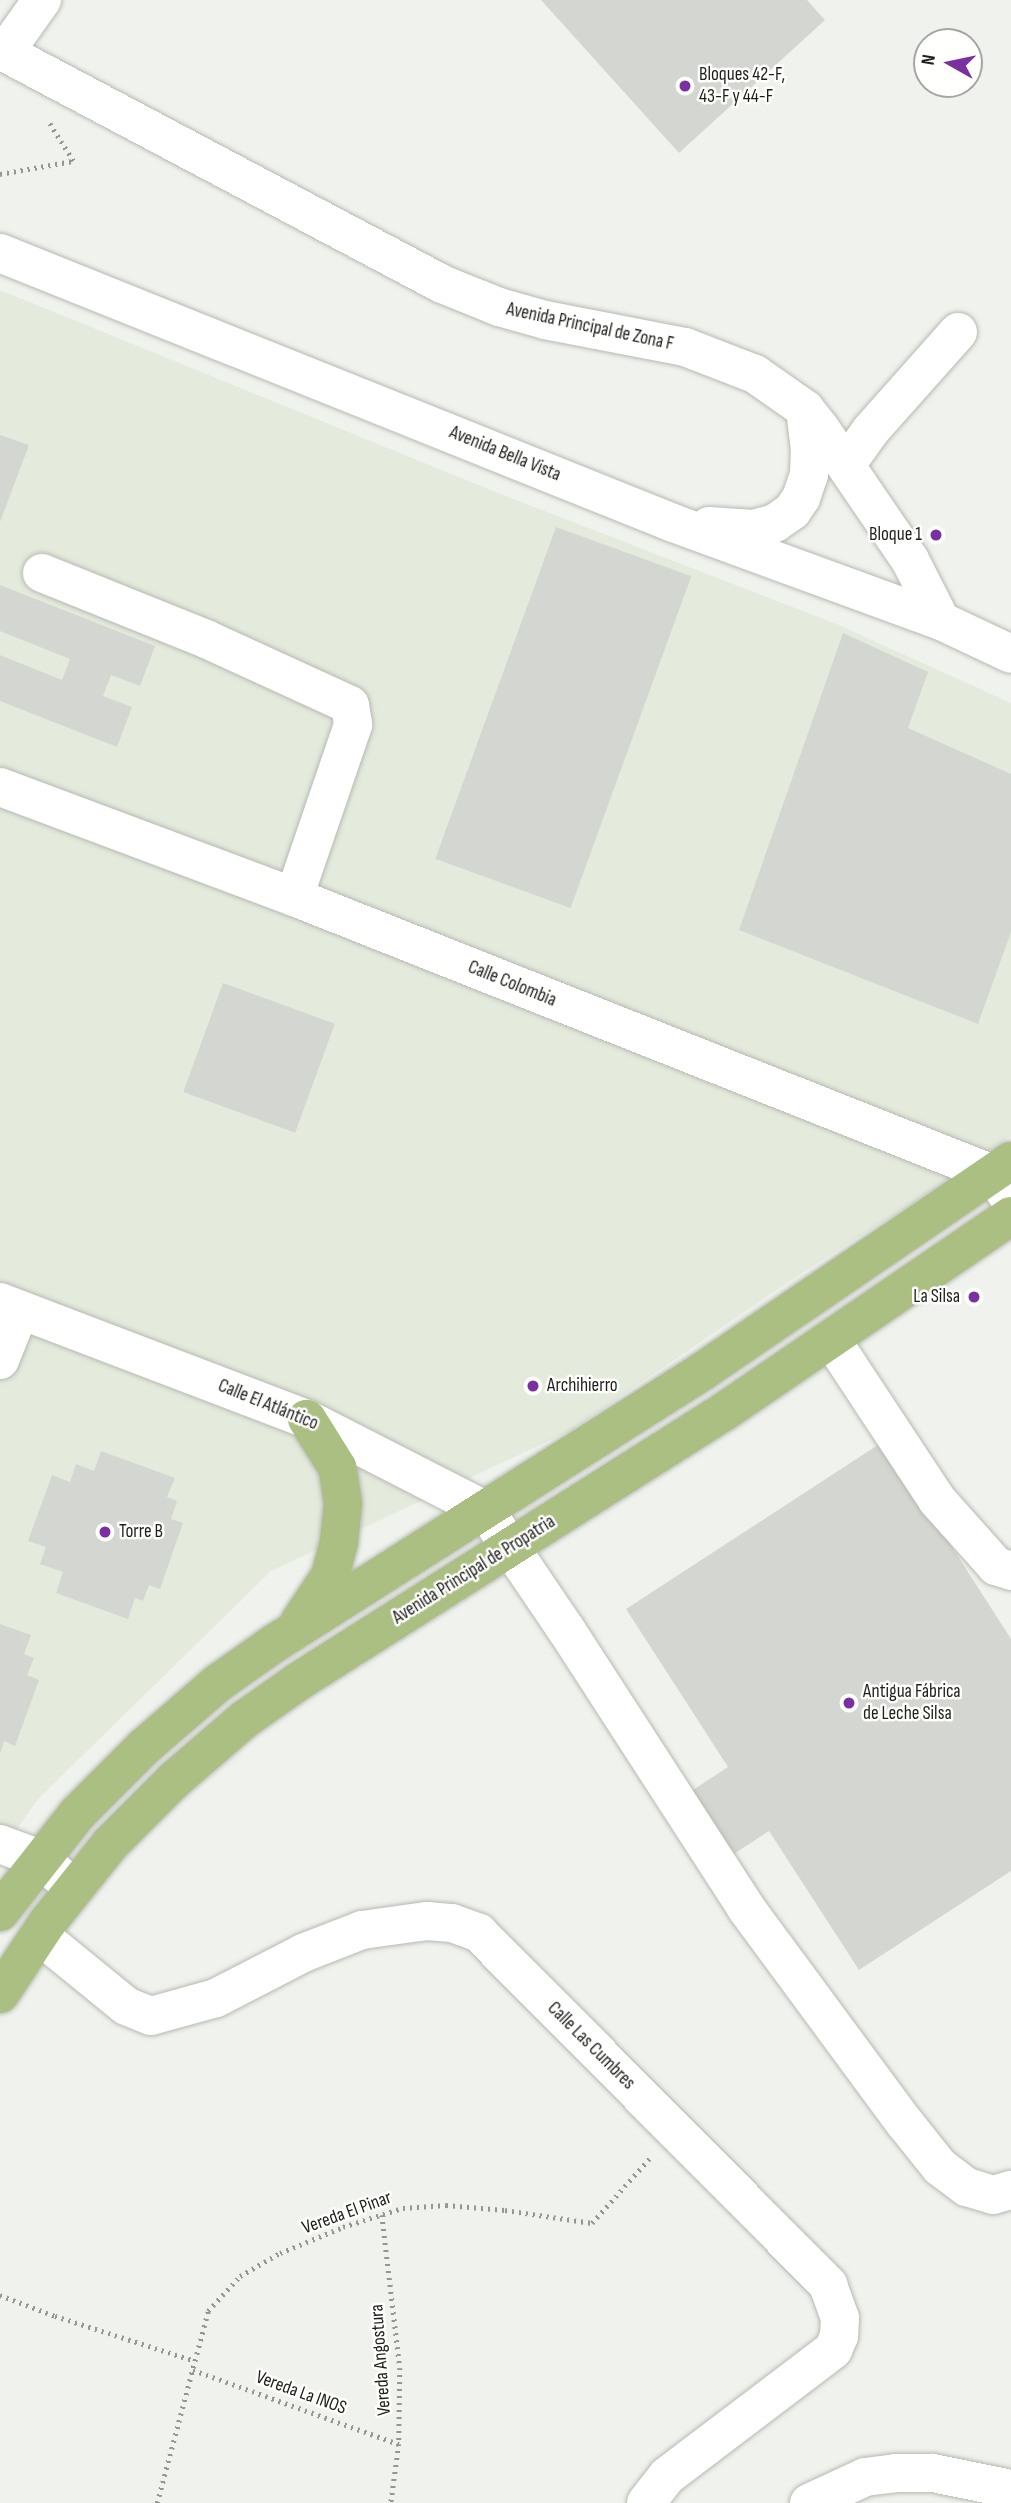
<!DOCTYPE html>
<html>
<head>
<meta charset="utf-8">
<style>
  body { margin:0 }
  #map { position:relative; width:1011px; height:2503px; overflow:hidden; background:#f0f3ed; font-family:"Sofia Sans Condensed",sans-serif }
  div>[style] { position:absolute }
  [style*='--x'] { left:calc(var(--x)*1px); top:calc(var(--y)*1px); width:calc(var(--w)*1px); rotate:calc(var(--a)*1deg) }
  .built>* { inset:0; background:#e4eadc }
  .building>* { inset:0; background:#d4d7d1; transform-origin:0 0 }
  .path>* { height:4.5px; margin-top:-2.25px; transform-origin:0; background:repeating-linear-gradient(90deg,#939691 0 2px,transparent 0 7px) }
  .roads { filter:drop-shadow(0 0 2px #b7b9b3) drop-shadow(0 0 2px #b7b9b3) }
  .minor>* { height:38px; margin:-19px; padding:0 19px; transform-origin:19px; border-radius:19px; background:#fff }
  .major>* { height:38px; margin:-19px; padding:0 19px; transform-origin:19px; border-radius:19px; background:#abbf82 }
  .dots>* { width:19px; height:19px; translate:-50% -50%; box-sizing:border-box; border:4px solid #fffffe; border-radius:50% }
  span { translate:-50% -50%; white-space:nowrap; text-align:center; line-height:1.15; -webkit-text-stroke:5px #fffffe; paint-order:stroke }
  .poi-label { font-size:19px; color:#1f201e }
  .left { translate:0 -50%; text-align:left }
  .right { translate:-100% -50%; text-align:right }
  .street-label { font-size:19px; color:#1f201e }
  .north { position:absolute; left:913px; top:28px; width:70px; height:70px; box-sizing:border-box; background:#fffffe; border:2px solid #a5a6a4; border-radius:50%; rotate:279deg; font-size:19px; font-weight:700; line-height:28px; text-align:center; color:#1f201e }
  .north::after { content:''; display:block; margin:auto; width:24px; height:32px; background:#7b30a2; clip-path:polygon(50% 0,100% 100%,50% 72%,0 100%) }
</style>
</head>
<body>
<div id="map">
  <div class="built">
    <div style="clip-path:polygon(0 290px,498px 493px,834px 623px,1011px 703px,1011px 1136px,908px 1206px,791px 1280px,570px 1431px,271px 1571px,37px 1800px,0 1854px)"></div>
  </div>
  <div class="building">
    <div style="clip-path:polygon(541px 0,807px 0,825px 20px,679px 153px)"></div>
    <div style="clip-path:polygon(0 435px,29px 445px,0 522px)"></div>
    <div style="left:556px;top:527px;width:144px;height:353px;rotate:20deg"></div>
    <div style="clip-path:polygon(0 585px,155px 646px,140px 686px,111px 675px,103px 696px,132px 707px,117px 747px,0 701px,0 655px,62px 680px,70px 659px,0 631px)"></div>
    <div style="clip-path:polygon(843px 633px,928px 672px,908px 728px,1011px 774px,1011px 932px,978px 1024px,739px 930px)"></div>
    <div style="left:223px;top:983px;width:119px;height:116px;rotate:20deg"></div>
    <div style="clip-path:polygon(884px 1441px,1011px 1639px,1011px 1871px,859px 1970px,769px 1831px,720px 1863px,679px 1799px,728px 1767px,626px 1609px)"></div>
    <div style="clip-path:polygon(101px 1451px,175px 1478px,167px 1497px,177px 1501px,171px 1519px,183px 1523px,160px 1589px,149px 1585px,143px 1601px,135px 1598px,128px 1619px,56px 1593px,63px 1572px,40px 1564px,46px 1547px,28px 1541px,52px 1475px,70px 1482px,76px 1464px,94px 1471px)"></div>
    <div style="clip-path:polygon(0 1624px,31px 1635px,24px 1654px,34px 1658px,27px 1675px,39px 1680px,15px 1746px,4px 1741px,0 1753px)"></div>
  </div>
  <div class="path">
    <div style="--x:0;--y:174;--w:74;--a:-10.1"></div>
    <div style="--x:73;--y:161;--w:47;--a:-122"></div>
    <div style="--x:382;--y:2215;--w:154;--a:83.3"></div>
    <div style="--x:400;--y:2368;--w:76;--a:90.8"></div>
    <div style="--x:399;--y:2444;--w:60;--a:97.7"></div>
    <div style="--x:0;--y:2295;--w:59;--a:20.9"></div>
    <div style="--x:55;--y:2316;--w:147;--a:17.8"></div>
    <div style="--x:193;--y:2370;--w:219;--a:19.8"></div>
    <div style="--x:157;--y:2503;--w:199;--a:-75.1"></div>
    <div style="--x:208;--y:2311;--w:47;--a:-47.6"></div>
    <div style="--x:240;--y:2276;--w:46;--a:-29.9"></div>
    <div style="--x:280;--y:2253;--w:68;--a:-22.4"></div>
    <div style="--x:343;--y:2227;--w:63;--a:-17.6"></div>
    <div style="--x:403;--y:2208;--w:43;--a:-4"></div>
    <div style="--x:446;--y:2205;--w:59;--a:4.8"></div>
    <div style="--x:505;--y:2210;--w:88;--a:8.5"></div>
    <div style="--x:592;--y:2223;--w:86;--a:-48.3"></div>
  </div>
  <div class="roads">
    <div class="minor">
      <div style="--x:0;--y:50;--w:500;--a:27.9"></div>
      <div style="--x:442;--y:284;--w:61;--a:22"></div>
      <div style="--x:499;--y:307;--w:48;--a:15.8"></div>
      <div style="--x:545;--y:320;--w:143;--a:10.9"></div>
      <div style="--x:685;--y:347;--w:75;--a:21.1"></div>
      <div style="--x:755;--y:374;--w:61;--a:35"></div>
      <div style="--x:805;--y:409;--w:24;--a:52"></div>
      <div style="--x:820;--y:428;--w:160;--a:55.7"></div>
      <div style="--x:910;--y:560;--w:68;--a:63.1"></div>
      <div style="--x:5;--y:52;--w:64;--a:-54.6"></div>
      <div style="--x:0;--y:253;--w:725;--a:21.86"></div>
      <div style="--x:673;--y:523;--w:285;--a:20.1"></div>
      <div style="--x:941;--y:621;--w:77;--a:25.2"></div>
      <div style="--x:846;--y:465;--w:43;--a:-54.5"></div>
      <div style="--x:871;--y:430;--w:131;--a:-48.4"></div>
      <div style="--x:709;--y:526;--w:44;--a:3.9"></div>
      <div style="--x:753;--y:529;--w:23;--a:-15"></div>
      <div style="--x:775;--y:523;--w:21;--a:-35"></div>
      <div style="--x:792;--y:511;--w:16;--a:-55"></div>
      <div style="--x:801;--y:498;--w:24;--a:-71"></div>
      <div style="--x:809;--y:475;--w:25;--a:-88"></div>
      <div style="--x:810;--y:450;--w:41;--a:-97"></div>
      <div style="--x:42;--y:573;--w:177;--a:21.9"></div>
      <div style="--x:206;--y:639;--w:158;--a:24.6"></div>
      <div style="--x:350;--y:705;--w:20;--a:81"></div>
      <div style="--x:353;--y:725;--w:182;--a:108.9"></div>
      <div style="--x:0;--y:787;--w:314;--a:20.5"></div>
      <div style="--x:294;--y:897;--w:752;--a:21.62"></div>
      <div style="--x:993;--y:1174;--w:32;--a:56"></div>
      <div style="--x:0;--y:1302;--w:329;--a:20.9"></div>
      <div style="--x:307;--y:1419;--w:200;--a:27.1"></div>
      <div style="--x:485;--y:1510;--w:146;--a:55.9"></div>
      <div style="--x:567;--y:1631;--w:330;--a:57.1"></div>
      <div style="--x:746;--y:1908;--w:266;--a:53.6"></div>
      <div style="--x:904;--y:2122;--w:58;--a:51.3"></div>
      <div style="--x:940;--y:2167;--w:34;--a:37"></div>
      <div style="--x:967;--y:2187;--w:27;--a:17"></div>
      <div style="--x:993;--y:2195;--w:19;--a:-16"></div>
      <div style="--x:831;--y:1339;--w:193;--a:56.6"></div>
      <div style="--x:937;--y:1500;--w:89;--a:48.2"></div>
      <div style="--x:996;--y:1566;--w:16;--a:18"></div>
      <div style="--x:0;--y:1360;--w:54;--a:-68.2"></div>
      <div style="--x:0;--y:1844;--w:43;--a:20.6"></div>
      <div style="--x:40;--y:1859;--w:45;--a:40.5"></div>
      <div style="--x:39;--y:1935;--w:112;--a:39.2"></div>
      <div style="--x:126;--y:2006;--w:27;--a:22"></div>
      <div style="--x:151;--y:2016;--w:67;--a:-15.5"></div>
      <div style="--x:216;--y:1998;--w:98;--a:-27.3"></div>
      <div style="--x:303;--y:1953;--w:63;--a:-21.3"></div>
      <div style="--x:362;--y:1930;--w:66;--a:-7.9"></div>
      <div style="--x:427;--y:1921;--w:25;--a:5"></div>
      <div style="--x:452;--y:1923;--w:29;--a:20"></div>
      <div style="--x:479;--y:1933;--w:496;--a:45.2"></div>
      <div style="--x:828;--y:2285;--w:35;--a:70"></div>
      <div style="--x:840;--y:2318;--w:18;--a:93"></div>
      <div style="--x:839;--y:2336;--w:15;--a:113"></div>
      <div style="--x:833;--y:2350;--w:208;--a:142.8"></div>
      <div style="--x:667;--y:2476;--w:34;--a:128"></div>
      <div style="--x:809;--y:2503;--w:62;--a:-24.9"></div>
      <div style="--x:865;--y:2477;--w:31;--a:-7"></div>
      <div style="--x:896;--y:2473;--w:37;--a:0"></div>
      <div style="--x:933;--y:2473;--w:80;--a:11.6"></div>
    </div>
    <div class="major">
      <div style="--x:300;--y:1621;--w:54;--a:-56.3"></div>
      <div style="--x:330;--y:1576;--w:35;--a:-75"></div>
      <div style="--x:339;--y:1542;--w:39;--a:-84"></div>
      <div style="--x:343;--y:1503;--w:36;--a:-99"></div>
      <div style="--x:337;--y:1467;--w:57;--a:-122"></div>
      <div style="--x:0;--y:1912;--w:125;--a:-51.8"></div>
      <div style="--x:77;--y:1814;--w:95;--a:-45"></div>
      <div style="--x:144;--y:1747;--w:98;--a:-40.9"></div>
      <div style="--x:218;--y:1683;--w:70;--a:-35.1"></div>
      <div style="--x:275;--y:1643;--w:504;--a:-32.43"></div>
      <div style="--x:700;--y:1373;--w:376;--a:-34.3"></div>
      <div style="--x:0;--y:1994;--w:85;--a:-56.5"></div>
      <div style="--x:47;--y:1923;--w:101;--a:-51.4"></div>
      <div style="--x:110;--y:1844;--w:91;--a:-45"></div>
      <div style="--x:174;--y:1780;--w:94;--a:-40.7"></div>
      <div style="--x:245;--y:1719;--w:66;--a:-35.1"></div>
      <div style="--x:299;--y:1681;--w:504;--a:-32.37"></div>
      <div style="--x:725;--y:1411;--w:346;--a:-34.3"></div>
    </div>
  </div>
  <div class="dots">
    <div style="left:685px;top:86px;background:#7b30a2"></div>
    <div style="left:936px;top:535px;background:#7b30a2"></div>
    <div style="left:974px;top:1297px;background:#7b30a2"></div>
    <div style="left:533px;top:1386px;background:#7b30a2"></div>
    <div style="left:105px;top:1532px;background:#7b30a2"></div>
    <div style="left:849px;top:1703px;background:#7b30a2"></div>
  </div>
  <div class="poi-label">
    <span class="left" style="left:699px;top:86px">Bloques 42-F,<br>43-F y 44-F</span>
    <span class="right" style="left:922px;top:535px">Bloque 1</span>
    <span class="right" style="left:960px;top:1297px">La Silsa</span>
    <span class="left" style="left:547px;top:1386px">Archihierro</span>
    <span class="left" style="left:119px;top:1532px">Torre B</span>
    <span class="left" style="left:863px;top:1703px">Antigua Fábrica<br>de Leche Silsa</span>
  </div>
  <div class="street-label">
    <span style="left:590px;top:327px;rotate:12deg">Avenida Principal de Zona F</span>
    <span style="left:505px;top:454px;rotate:22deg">Avenida Bella Vista</span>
    <span style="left:512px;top:984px;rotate:22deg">Calle Colombia</span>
    <span style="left:268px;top:1405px;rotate:22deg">Calle El Atlántico</span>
    <span style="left:474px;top:1570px;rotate:-32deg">Avenida Principal de Propatria</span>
    <span style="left:591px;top:2046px;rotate:45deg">Calle Las Cumbres</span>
    <span style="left:347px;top:2213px;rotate:-20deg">Vereda El Pinar</span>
    <span style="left:381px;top:2360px;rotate:-94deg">Vereda Angostura</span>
    <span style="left:301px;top:2393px;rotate:20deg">Vereda La INOS</span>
  </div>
  <div class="north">N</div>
</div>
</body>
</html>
